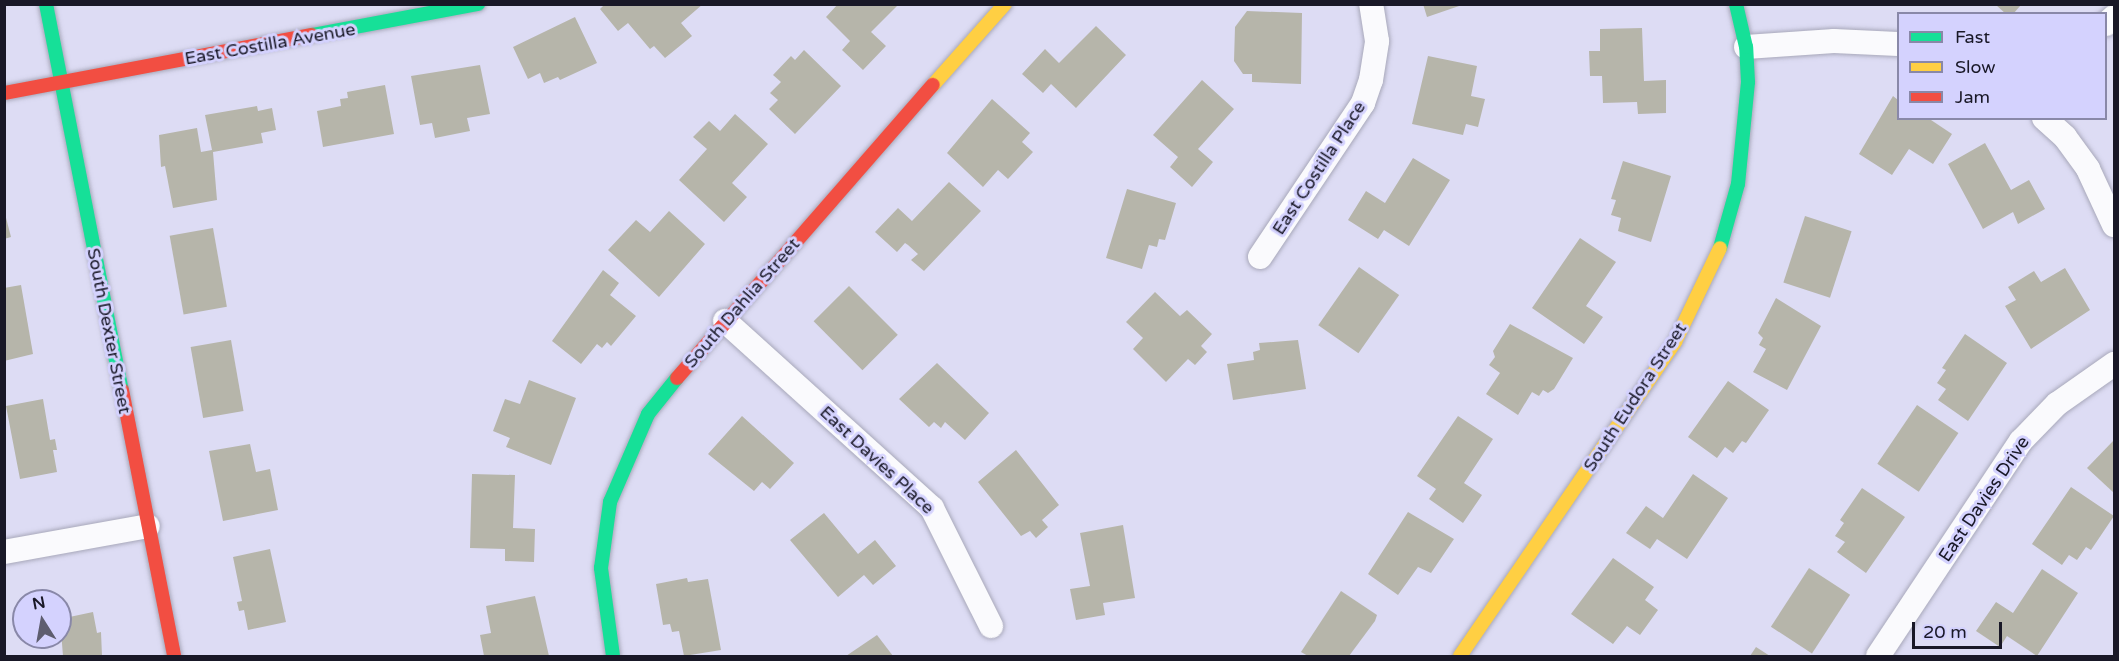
<!DOCTYPE html>
<html>
<head>
<meta charset="utf-8">
<style>
  body { margin:0 }
  #map { position:relative; width:2119px; height:661px; overflow:hidden; background:#dddcf4; font-family:"Varela Round",sans-serif }
  div>[style] { position:absolute }
  [style*='--x'] { left:calc(var(--x)*1px); top:calc(var(--y)*1px); width:calc(var(--w)*1px); rotate:calc(var(--a)*1deg) }
  .building>* { inset:0; background:#b6b5aa; transform-origin:0 0 }
  .roads { filter:drop-shadow(0 0 2px #a8a8ba) drop-shadow(0 0 2px #a8a8ba) }
  .street>* { height:24px; margin:-12px; padding:0 12px; transform-origin:12px; border-radius:12px; background:#fafafd }
  .fast>* { height:14px; margin:-7px; padding:0 7px; transform-origin:7px; border-radius:7px; background:#16e098 }
  .slow>* { height:14px; margin:-7px; padding:0 7px; transform-origin:7px; border-radius:7px; background:#ffcf43 }
  .jam>* { height:14px; margin:-7px; padding:0 7px; transform-origin:7px; border-radius:7px; background:#f24e42 }
  span { translate:-50% -50%; white-space:nowrap; text-align:center; line-height:1.15; -webkit-text-stroke:6px #d4d2fe; paint-order:stroke }
  .street-label { font-size:18px; color:#191827 }
  .frame { position:absolute; inset:0; border:6px solid #191827; pointer-events:none }
  .legend { position:absolute; left:1897px; top:12px; width:210px; height:108px; box-sizing:border-box; background:#d4d2fe; border:2px solid #8988a8; margin:0; padding:8px 10px; list-style:none; font-size:18px; color:#191827 }
  .legend li { display:flex; align-items:center; gap:12px; height:30px }
  .legend b { width:30px; border:2px solid #8988a8 }
  .north { position:absolute; left:12px; top:589px; width:60px; height:60px; box-sizing:border-box; background:#d4d2fe; border:2px solid #8988a8; border-radius:50%; rotate:349deg; font-size:16px; font-weight:700; line-height:24px; text-align:center; color:#191827 }
  .north::after { content:''; display:block; margin:auto; width:21px; height:27px; background:#5e5d6f; clip-path:polygon(50% 0,100% 100%,50% 72%,0 100%) }
  .scale { position:absolute; left:1912px; top:622px; width:90px; height:27px; box-sizing:border-box; border:3px solid #191827; border-top:0; padding-left:8px; font-size:18px; line-height:21px; white-space:nowrap; color:#191827; -webkit-text-stroke:4px #d4d2fe; paint-order:stroke }
</style>
</head>
<body>
<div id="map">
  <div class="building">
    <div style="clip-path:polygon(605px 4px,703px 4px,681px 23px,692px 36px,665px 58px,654px 46px,650px 49px,628px 23px,618px 31px,600px 9px)"></div>
    <div style="clip-path:polygon(838px 4px,899px 4px,871px 32px,886px 46px,863px 70px,842px 50px,850px 41px,826px 17px)"></div>
    <div style="clip-path:polygon(1423px 4px,1462px 4px,1462px 5px,1427px 17px)"></div>
    <div style="clip-path:polygon(1996px 5px,2021px 5px,2013px 14px,2006px 14px)"></div>
    <div style="clip-path:polygon(1247px 11px,1302px 13px,1301px 84px,1252px 82px,1252px 74px,1243px 74px,1234px 61px,1235px 27px)"></div>
    <div style="clip-path:polygon(575px 17px,597px 63px,560px 80px,558px 77px,544px 83px,540px 73px,528px 79px,513px 47px)"></div>
    <div style="clip-path:polygon(1096px 26px,1126px 55px,1076px 108px,1051px 84px,1043px 93px,1022px 74px,1045px 49px,1059px 63px)"></div>
    <div style="clip-path:polygon(1642px 28px,1644px 81px,1666px 80px,1666px 113px,1638px 114px,1637px 102px,1603px 103px,1602px 76px,1590px 76px,1589px 51px,1600px 51px,1600px 29px)"></div>
    <div style="clip-path:polygon(804px 50px,841px 86px,795px 134px,769px 109px,778px 100px,770px 93px,781px 82px,773px 75px,791px 56px,795px 60px)"></div>
    <div style="clip-path:polygon(1428px 56px,1477px 66px,1471px 96px,1485px 99px,1478px 127px,1466px 124px,1463px 135px,1412px 124px)"></div>
    <div style="clip-path:polygon(480px 65px,490px 114px,467px 118px,470px 131px,435px 138px,432px 123px,420px 125px,411px 76px)"></div>
    <div style="clip-path:polygon(1202px 80px,1234px 109px,1198px 149px,1213px 162px,1192px 187px,1170px 167px,1178px 157px,1153px 135px)"></div>
    <div style="clip-path:polygon(385px 85px,394px 134px,323px 147px,317px 111px,341px 106px,340px 99px,348px 98px,347px 92px)"></div>
    <div style="clip-path:polygon(1893px 96px,1898px 100px,1898px 118px,1928px 118px,1952px 134px,1933px 164px,1909px 149px,1892px 175px,1859px 154px)"></div>
    <div style="clip-path:polygon(992px 99px,1030px 133px,1022px 142px,1033px 152px,1008px 179px,998px 170px,983px 187px,947px 153px)"></div>
    <div style="clip-path:polygon(257px 106px,258px 111px,272px 108px,276px 130px,261px 133px,263px 143px,213px 152px,217px 200px,173px 208px,165px 166px,161px 167px,159px 135px,197px 128px,201px 152px,212px 150px,205px 115px)"></div>
    <div style="clip-path:polygon(735px 114px,768px 144px,732px 183px,747px 197px,724px 222px,679px 180px,707px 149px,693px 137px,709px 121px,720px 131px)"></div>
    <div style="clip-path:polygon(1985px 143px,2011px 190px,2029px 180px,2045px 209px,2018px 224px,2013px 212px,1983px 229px,1948px 164px)"></div>
    <div style="clip-path:polygon(1413px 158px,1450px 180px,1409px 246px,1384px 230px,1378px 239px,1348px 220px,1366px 191px,1385px 203px)"></div>
    <div style="clip-path:polygon(1623px 161px,1671px 176px,1651px 242px,1618px 231px,1621px 218px,1611px 215px,1616px 200px,1611px 199px)"></div>
    <div style="clip-path:polygon(949px 182px,981px 211px,924px 271px,911px 260px,918px 254px,908px 245px,905px 243px,897px 252px,875px 232px,898px 208px,912px 221px)"></div>
    <div style="clip-path:polygon(1127px 189px,1176px 203px,1165px 240px,1159px 239px,1157px 247px,1149px 245px,1142px 269px,1106px 258px)"></div>
    <div style="clip-path:polygon(4px 210px,11px 237px,4px 239px)"></div>
    <div style="clip-path:polygon(669px 211px,705px 244px,659px 297px,608px 250px,636px 220px,650px 232px)"></div>
    <div style="left:1805px;top:216px;width:49px;height:70px;rotate:18deg"></div>
    <div style="left:213px;top:228px;width:80px;height:44px;rotate:80deg"></div>
    <div style="clip-path:polygon(1580px 238px,1616px 262px,1586px 306px,1603px 317px,1584px 344px,1532px 308px)"></div>
    <div style="left:1359px;top:267px;width:49px;height:71px;rotate:35deg"></div>
    <div style="clip-path:polygon(2065px 268px,2090px 310px,2031px 349px,2005px 306px,2016px 300px,2008px 287px,2034px 271px,2041px 282px)"></div>
    <div style="clip-path:polygon(603px 270px,619px 283px,610px 295px,636px 316px,611px 346px,607px 342px,602px 348px,597px 344px,581px 364px,552px 341px)"></div>
    <div style="clip-path:polygon(21px 285px,33px 354px,4px 361px,4px 288px)"></div>
    <div style="left:849px;top:286px;width:69px;height:50px;rotate:45deg"></div>
    <div style="clip-path:polygon(1155px 292px,1180px 316px,1187px 310px,1212px 334px,1201px 346px,1207px 352px,1195px 365px,1188px 359px,1166px 382px,1133px 349px,1143px 338px,1126px 322px)"></div>
    <div style="clip-path:polygon(1776px 298px,1821px 326px,1787px 390px,1753px 372px,1766px 349px,1759px 345px,1763px 338px,1758px 333px)"></div>
    <div style="clip-path:polygon(1510px 324px,1573px 358px,1554px 389px,1548px 393px,1543px 390px,1539px 396px,1532px 392px,1518px 415px,1486px 394px,1500px 373px,1489px 365px,1495px 357px,1493px 351px)"></div>
    <div style="clip-path:polygon(1965px 334px,2007px 363px,1968px 421px,1938px 400px,1946px 389px,1937px 383px,1946px 370px,1942px 368px)"></div>
    <div style="left:231px;top:340px;width:72px;height:41px;rotate:80deg"></div>
    <div style="clip-path:polygon(1298px 340px,1306px 389px,1233px 400px,1227px 364px,1254px 360px,1253px 352px,1260px 350px,1259px 343px)"></div>
    <div style="clip-path:polygon(937px 363px,989px 413px,965px 440px,945px 422px,941px 428px,934px 422px,929px 427px,899px 399px)"></div>
    <div style="clip-path:polygon(529px 380px,576px 398px,551px 465px,506px 447px,510px 438px,493px 431px,505px 399px,520px 404px)"></div>
    <div style="clip-path:polygon(1728px 381px,1769px 410px,1746px 443px,1742px 441px,1733px 453px,1725px 447px,1717px 458px,1688px 437px)"></div>
    <div style="clip-path:polygon(43px 399px,50px 440px,55px 439px,57px 450px,53px 450px,57px 472px,20px 479px,6px 406px)"></div>
    <div style="left:1917px;top:405px;width:50px;height:71px;rotate:34deg"></div>
    <div style="clip-path:polygon(742px 416px,794px 463px,770px 489px,762px 482px,754px 491px,708px 454px)"></div>
    <div style="clip-path:polygon(1458px 416px,1493px 439px,1464px 483px,1482px 495px,1463px 523px,1429px 499px,1436px 489px,1417px 476px)"></div>
    <div style="clip-path:polygon(2114px 440px,2114px 493px,2087px 468px)"></div>
    <div style="clip-path:polygon(250px 444px,256px 472px,270px 469px,278px 510px,223px 521px,209px 451px)"></div>
    <div style="clip-path:polygon(1016px 450px,1059px 505px,1042px 520px,1048px 527px,1036px 538px,1030px 531px,1021px 536px,978px 482px)"></div>
    <div style="clip-path:polygon(472px 474px,515px 475px,513px 528px,535px 529px,534px 562px,505px 561px,505px 549px,470px 548px)"></div>
    <div style="clip-path:polygon(1693px 474px,1728px 498px,1687px 559px,1657px 539px,1650px 549px,1626px 533px,1646px 506px,1663px 518px)"></div>
    <div style="clip-path:polygon(2071px 487px,2114px 516px,2091px 550px,2086px 547px,2077px 560px,2069px 555px,2062px 565px,2032px 544px)"></div>
    <div style="clip-path:polygon(1862px 488px,1905px 517px,1866px 573px,1837px 552px,1845px 542px,1835px 536px,1844px 523px,1840px 520px)"></div>
    <div style="clip-path:polygon(1408px 512px,1454px 539px,1431px 573px,1418px 567px,1398px 595px,1368px 574px)"></div>
    <div style="clip-path:polygon(824px 513px,858px 554px,875px 540px,896px 566px,873px 585px,864px 575px,838px 597px,790px 540px)"></div>
    <div style="clip-path:polygon(1123px 525px,1135px 598px,1103px 603px,1105px 615px,1076px 620px,1070px 589px,1090px 586px,1080px 533px)"></div>
    <div style="clip-path:polygon(270px 549px,286px 622px,248px 630px,244px 610px,239px 611px,237px 602px,242px 601px,233px 557px)"></div>
    <div style="clip-path:polygon(1613px 558px,1654px 587px,1645px 600px,1658px 610px,1640px 635px,1627px 626px,1613px 644px,1571px 614px)"></div>
    <div style="left:1809px;top:568px;width:49px;height:70px;rotate:33deg"></div>
    <div style="clip-path:polygon(2042px 569px,2078px 593px,2037px 656px,2007px 636px,2000px 647px,1976px 631px,1996px 602px,2013px 613px)"></div>
    <div style="clip-path:polygon(687px 578px,688px 582px,708px 579px,721px 650px,684px 656px,679px 631px,672px 632px,670px 624px,663px 625px,656px 584px)"></div>
    <div style="clip-path:polygon(1341px 591px,1377px 615px,1375px 621px,1349px 656px,1308px 656px,1301px 652px)"></div>
    <div style="clip-path:polygon(535px 596px,549px 656px,484px 656px,480px 635px,491px 633px,486px 606px)"></div>
    <div style="clip-path:polygon(93px 612px,97px 633px,101px 632px,102px 656px,63px 656px,60px 619px)"></div>
    <div style="clip-path:polygon(877px 635px,893px 656px,846px 656px)"></div>
    <div style="clip-path:polygon(1756px 647px,1770px 656px,1750px 656px)"></div>
  </div>
  <div class="roads">
    <div class="street">
      <div style="--x:2106;--y:24;--w:11;--a:-41"></div>
      <div style="--x:1746;--y:47;--w:88;--a:-3.9"></div>
      <div style="--x:1834;--y:41;--w:64;--a:2.7"></div>
      <div style="--x:2044;--y:118;--w:28;--a:42"></div>
      <div style="--x:2065;--y:137;--w:39;--a:54"></div>
      <div style="--x:2088;--y:169;--w:62;--a:65.1"></div>
      <div style="--x:1260;--y:257;--w:185;--a:-56.2"></div>
      <div style="--x:1363;--y:103;--w:24;--a:-71"></div>
      <div style="--x:1371;--y:80;--w:39;--a:-81"></div>
      <div style="--x:1377;--y:41;--w:37;--a:-99"></div>
      <div style="--x:725;--y:321;--w:279;--a:42.1"></div>
      <div style="--x:932;--y:508;--w:132;--a:63.4"></div>
      <div style="--x:4;--y:552;--w:146;--a:-10.2"></div>
      <div style="--x:1878;--y:656;--w:258;--a:-56.4"></div>
      <div style="--x:2021;--y:441;--w:52;--a:-45.8"></div>
      <div style="--x:2057;--y:404;--w:70;--a:-35.1"></div>
    </div>
    <div class="fast">
      <div style="--x:46;--y:4;--w:393;--a:78.9"></div>
      <div style="--x:312;--y:35;--w:169;--a:-10.6"></div>
      <div style="--x:1720;--y:248;--w:66;--a:-74.3"></div>
      <div style="--x:1738;--y:184;--w:102;--a:-84.4"></div>
      <div style="--x:1748;--y:82;--w:35;--a:-93"></div>
      <div style="--x:1746;--y:47;--w:44;--a:-103.1"></div>
      <div style="--x:613;--y:656;--w:89;--a:-97.8"></div>
      <div style="--x:601;--y:568;--w:67;--a:-82.2"></div>
      <div style="--x:610;--y:502;--w:96;--a:-66.6"></div>
      <div style="--x:648;--y:414;--w:46;--a:-51.1"></div>
    </div>
    <div class="slow">
      <div style="--x:933;--y:85;--w:108;--a:-48.4"></div>
      <div style="--x:1460;--y:656;--w:381;--a:-55.6"></div>
      <div style="--x:1675;--y:342;--w:104;--a:-64.4"></div>
    </div>
    <div class="jam">
      <div style="--x:4;--y:93;--w:313;--a:-10.7"></div>
      <div style="--x:677;--y:378;--w:389;--a:-48.9"></div>
      <div style="--x:122;--y:390;--w:271;--a:78.9"></div>
    </div>
  </div>
  <div class="street-label">
    <span style="left:270px;top:44px;rotate:-10deg">East Costilla Avenue</span>
    <span style="left:1319px;top:168px;rotate:-57deg">East Costilla Place</span>
    <span style="left:742px;top:303px;rotate:-49deg">South Dahlia Street</span>
    <span style="left:109px;top:331px;rotate:79deg">South Dexter Street</span>
    <span style="left:1635px;top:397px;rotate:-57deg">South Eudora Street</span>
    <span style="left:877px;top:460px;rotate:43deg">East Davies Place</span>
    <span style="left:1984px;top:499px;rotate:-56deg">East Davies Drive</span>
  </div>
  <div class="frame"></div>
  <ul class="legend">
  <li><b style="height:8px;background:#16e098"></b>Fast</li>
  <li><b style="height:8px;background:#ffcf43"></b>Slow</li>
  <li><b style="height:8px;background:#f24e42"></b>Jam</li>
  </ul>
  <div class="north">N</div>
  <div class="scale">20 m</div>
</div>
</body>
</html>
